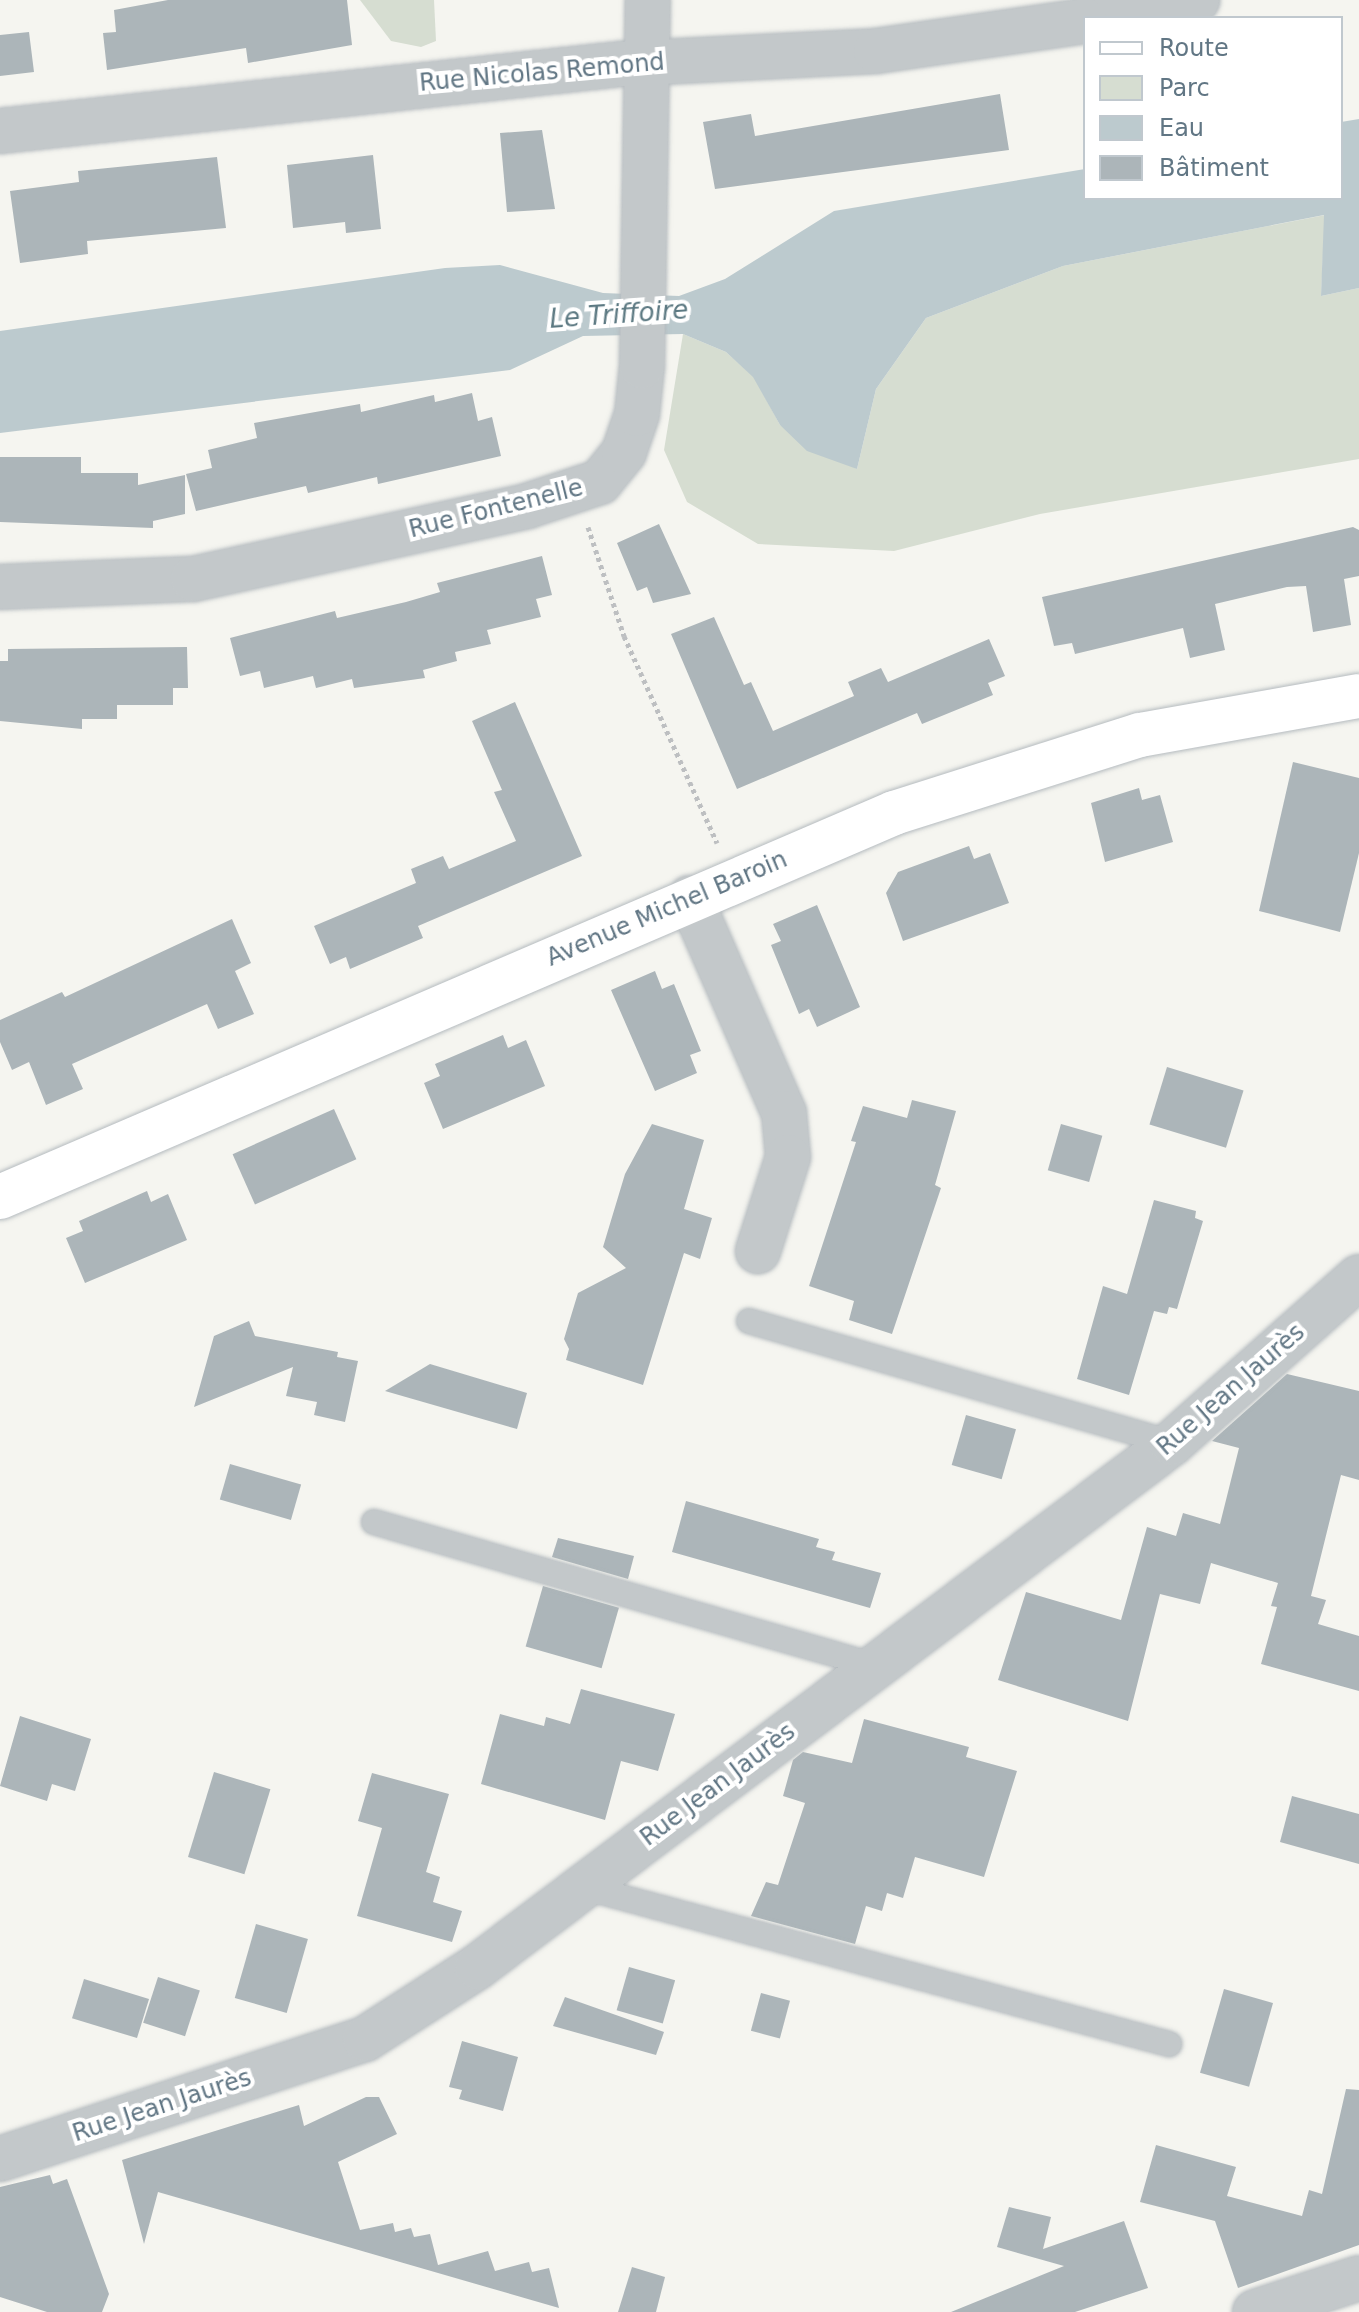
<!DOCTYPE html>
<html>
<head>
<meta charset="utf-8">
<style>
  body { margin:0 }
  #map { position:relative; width:1359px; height:2312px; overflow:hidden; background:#f5f5f0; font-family:"DejaVu Sans",sans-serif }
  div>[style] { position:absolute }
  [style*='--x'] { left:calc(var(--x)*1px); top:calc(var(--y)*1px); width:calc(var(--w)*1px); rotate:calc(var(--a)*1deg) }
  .green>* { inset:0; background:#d6ddd1 }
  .water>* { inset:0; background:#bccace }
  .building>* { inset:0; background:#acb5b9; transform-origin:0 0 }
  .path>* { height:5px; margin-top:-2.5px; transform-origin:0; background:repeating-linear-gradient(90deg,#bdbfc1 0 4px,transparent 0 8px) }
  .roads { filter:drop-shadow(0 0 2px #b5bbbf) drop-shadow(0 0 2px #b5bbbf) }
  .lane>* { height:24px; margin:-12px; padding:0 12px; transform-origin:12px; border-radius:12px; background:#c3c8ca }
  .street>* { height:44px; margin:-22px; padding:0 22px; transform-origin:22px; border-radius:22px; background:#c3c8ca }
  .secondary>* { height:44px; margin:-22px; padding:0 22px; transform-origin:22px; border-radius:22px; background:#fff }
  span { translate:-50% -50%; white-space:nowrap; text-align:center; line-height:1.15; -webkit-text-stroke:8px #fff; paint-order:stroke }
  .street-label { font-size:24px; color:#617684 }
  .water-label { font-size:26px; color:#5c7982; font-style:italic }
  .legend { position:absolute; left:1083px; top:16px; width:260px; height:184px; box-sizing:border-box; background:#fff; border:2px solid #c0c8ce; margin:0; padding:10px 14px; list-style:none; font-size:24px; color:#617684 }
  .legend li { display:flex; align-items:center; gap:16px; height:40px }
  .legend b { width:40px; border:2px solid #c0c8ce }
</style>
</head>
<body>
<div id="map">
  <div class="green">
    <div style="clip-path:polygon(360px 0,434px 0,436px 41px,421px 47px,391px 41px)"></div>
    <div style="clip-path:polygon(1325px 215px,1321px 296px,1359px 288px,1359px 459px,1040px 514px,894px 551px,758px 544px,687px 502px,664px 450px,683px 334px,726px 352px,754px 377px,780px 425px,857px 469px,876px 389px,926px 318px,1063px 266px)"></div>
  </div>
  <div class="water">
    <div style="clip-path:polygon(1359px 119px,1359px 288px,1321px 296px,1324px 215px,1063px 266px,926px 318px,876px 389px,857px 469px,807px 451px,780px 425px,753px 377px,726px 352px,683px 334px,583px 336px,510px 370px,0 433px,0 331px,445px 268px,500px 265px,603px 293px,679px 296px,725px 279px,834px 211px,1085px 169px,1085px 198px,1341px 198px,1341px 122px)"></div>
  </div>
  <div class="building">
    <div style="clip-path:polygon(168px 0,347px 0,352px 45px,248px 63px,246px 48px,107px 70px,103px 33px,116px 32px,114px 10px)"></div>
    <div style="clip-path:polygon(29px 32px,34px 72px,0 76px,0 35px)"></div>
    <div style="clip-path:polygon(1000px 94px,1009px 150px,715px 189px,703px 122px,751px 114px,755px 136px)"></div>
    <div style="clip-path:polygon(542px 130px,555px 209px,507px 212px,500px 133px)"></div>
    <div style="clip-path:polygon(373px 155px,381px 229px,346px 233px,345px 222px,293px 228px,287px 165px)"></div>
    <div style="clip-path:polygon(217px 157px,226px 228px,87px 241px,88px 254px,20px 263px,10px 191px,79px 182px,78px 171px)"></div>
    <div style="clip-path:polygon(472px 393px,478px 421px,492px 417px,501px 456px,378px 484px,377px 477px,308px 493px,306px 486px,196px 511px,186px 474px,212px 468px,208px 450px,257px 438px,254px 423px,360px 404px,361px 412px,434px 395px,435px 402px)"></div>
    <div style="clip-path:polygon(0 457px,81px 457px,81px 473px,138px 473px,138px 485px,185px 475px,185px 514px,153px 521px,153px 528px,0 522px)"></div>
    <div style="clip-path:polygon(659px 524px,691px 594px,653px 603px,647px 587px,637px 591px,617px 543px)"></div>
    <div style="clip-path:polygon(1353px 527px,1359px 530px,1359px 576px,1344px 579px,1351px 625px,1313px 632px,1306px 586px,1287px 587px,1215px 604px,1225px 650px,1190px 658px,1183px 628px,1075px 654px,1072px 643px,1054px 646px,1042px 597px)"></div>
    <div style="clip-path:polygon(542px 556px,552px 595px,536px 599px,541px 617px,487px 630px,491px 644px,455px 652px,457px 661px,423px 670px,425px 678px,354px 688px,352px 679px,316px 688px,313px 676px,264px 688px,260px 671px,240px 676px,230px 638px,335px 611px,337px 618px,406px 602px,440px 592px,437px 583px)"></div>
    <div style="clip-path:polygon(714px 617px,744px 685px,751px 682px,773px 731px,854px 696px,848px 682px,881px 668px,888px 682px,989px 639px,1005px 676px,988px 683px,993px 695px,922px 724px,917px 713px,737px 789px,671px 634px)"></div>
    <div style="clip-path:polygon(187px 647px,188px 688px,173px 688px,173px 705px,117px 705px,117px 719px,82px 719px,82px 729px,0 721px,0 661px,8px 661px,8px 649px)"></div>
    <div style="clip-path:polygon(515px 702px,582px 856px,418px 926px,423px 938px,350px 969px,346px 957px,330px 964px,314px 926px,416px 883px,411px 869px,443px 856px,449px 869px,516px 841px,494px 792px,502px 790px,472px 721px)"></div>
    <div style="clip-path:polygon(1293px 762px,1359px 778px,1359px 853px,1340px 932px,1259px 911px)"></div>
    <div style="clip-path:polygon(1139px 788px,1142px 800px,1160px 795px,1173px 842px,1105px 862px,1091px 803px)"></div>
    <div style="clip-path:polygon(969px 846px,974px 859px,990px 853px,1009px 903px,903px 941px,886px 893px,898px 872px)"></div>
    <div style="clip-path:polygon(817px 905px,860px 1007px,817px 1027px,809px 1009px,799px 1014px,771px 945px,781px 941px,773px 924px)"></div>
    <div style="clip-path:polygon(232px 919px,251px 963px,235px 971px,254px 1014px,218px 1029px,207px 1004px,72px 1064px,83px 1089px,46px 1105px,29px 1062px,12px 1070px,0 1042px,0 1020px,62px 992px,65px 997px)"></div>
    <div style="clip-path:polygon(655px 971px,662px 989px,674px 984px,701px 1051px,690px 1055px,697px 1073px,655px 1091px,611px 990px)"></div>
    <div style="clip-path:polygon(503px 1035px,508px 1048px,526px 1040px,545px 1086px,443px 1129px,424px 1083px,440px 1076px,435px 1064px)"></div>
    <div style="left:1167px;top:1067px;width:80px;height:60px;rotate:17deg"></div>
    <div style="clip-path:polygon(912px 1100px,956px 1111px,935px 1185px,941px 1188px,892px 1334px,849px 1320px,854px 1301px,809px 1286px,856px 1142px,851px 1141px,863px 1106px,907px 1118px)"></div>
    <div style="left:334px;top:1109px;width:55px;height:111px;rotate:66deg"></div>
    <div style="clip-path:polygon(652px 1124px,704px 1140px,684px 1209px,712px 1218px,700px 1259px,684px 1253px,643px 1385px,566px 1360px,569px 1349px,564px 1339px,578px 1293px,626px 1268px,603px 1247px,625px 1174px)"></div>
    <div style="left:1061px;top:1124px;width:43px;height:48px;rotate:16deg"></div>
    <div style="clip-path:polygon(147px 1191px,151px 1202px,168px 1194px,187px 1240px,85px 1283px,66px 1238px,83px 1231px,79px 1221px)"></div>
    <div style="clip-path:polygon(1154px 1200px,1196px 1211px,1195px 1218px,1203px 1221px,1177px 1309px,1169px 1307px,1167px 1314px,1154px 1311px,1129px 1395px,1077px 1379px,1103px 1286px,1127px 1294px)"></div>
    <div style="clip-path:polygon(249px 1321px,255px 1336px,338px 1352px,337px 1357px,358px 1361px,345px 1422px,314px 1415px,317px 1402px,286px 1396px,293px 1367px,194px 1407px,214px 1336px)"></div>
    <div style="clip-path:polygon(430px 1364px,527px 1393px,517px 1429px,385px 1391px)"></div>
    <div style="clip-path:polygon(1287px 1374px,1359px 1391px,1359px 1480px,1341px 1475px,1311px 1596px,1326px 1600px,1318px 1624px,1359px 1636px,1359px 1691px,1261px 1664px,1277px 1607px,1271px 1606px,1278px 1583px,1211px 1563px,1200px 1604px,1160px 1594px,1128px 1721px,998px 1680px,1026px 1592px,1121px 1620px,1147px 1527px,1176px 1536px,1183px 1513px,1220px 1524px,1239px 1448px,1212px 1441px)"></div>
    <div style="left:966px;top:1415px;width:52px;height:52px;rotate:16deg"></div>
    <div style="left:230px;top:1464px;width:74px;height:37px;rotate:16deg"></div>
    <div style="clip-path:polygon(686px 1501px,819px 1539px,816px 1547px,835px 1552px,832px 1560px,881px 1573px,870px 1608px,672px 1552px)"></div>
    <div style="clip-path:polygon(558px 1538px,634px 1556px,628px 1579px,552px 1557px)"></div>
    <div style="left:543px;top:1586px;width:79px;height:63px;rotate:16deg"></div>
    <div style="clip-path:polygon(581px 1689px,675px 1714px,658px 1771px,621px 1761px,605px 1820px,481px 1784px,500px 1714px,544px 1726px,546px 1717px,570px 1724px)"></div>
    <div style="clip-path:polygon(20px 1716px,91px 1739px,75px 1791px,52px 1784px,47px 1801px,0 1786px)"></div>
    <div style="clip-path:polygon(864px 1719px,969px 1747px,966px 1757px,1017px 1771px,984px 1877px,915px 1857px,903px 1898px,887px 1893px,882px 1911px,866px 1906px,855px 1944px,751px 1916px,766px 1882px,778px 1885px,805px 1803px,783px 1796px,793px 1760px,803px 1752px,852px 1763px)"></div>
    <div style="left:214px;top:1772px;width:59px;height:89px;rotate:17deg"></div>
    <div style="clip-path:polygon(372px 1773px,449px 1794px,426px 1872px,440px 1877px,433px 1902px,462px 1911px,452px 1942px,357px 1916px,382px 1828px,358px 1821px)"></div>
    <div style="clip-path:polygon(1292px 1796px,1359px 1814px,1359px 1864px,1280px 1842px)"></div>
    <div style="left:256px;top:1924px;width:54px;height:77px;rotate:16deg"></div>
    <div style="left:629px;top:1967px;width:48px;height:45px;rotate:16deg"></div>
    <div style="left:158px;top:1977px;width:44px;height:48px;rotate:18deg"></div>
    <div style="left:84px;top:1979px;width:68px;height:41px;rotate:17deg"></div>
    <div style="left:1224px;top:1989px;width:51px;height:87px;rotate:16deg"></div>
    <div style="left:761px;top:1993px;width:30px;height:39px;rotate:15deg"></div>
    <div style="clip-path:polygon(565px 1997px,664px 2032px,656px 2055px,553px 2026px)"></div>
    <div style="clip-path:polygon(462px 2041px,518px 2057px,503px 2111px,459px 2099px,462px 2090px,449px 2087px)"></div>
    <div style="clip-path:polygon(1346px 2089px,1359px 2090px,1359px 2245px,1238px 2288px,1215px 2221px,1140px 2202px,1156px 2145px,1236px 2167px,1227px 2196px,1302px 2216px,1309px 2190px,1322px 2194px)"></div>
    <div style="clip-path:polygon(366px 2097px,379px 2097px,397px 2134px,338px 2162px,360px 2230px,393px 2223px,395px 2232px,411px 2228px,414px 2237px,430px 2234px,438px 2265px,488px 2251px,495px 2271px,529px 2262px,532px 2272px,549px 2268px,559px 2308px,158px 2192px,144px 2244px,122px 2160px,299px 2105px,304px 2126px)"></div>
    <div style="clip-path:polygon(50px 2175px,53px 2184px,67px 2179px,109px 2294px,102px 2312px,47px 2312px,0 2297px,0 2187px)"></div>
    <div style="clip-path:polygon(1009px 2207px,1051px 2217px,1043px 2249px,1124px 2221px,1148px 2288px,1075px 2312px,951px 2312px,1064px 2266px,997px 2247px)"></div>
    <div style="clip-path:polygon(632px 2267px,665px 2277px,656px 2312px,618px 2312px)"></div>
  </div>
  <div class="path">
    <div style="--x:588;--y:527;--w:115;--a:71.7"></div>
    <div style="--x:624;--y:636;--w:227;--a:65.8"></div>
  </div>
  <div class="roads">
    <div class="lane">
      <div style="--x:749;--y:1321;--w:440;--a:16.1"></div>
      <div style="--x:374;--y:1522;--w:522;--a:16.01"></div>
      <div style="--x:583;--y:1887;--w:607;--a:15"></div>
    </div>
    <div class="street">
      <div style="--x:1103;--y:18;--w:96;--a:-10.8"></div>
      <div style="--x:0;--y:131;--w:625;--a:-6.16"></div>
      <div style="--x:621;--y:64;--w:255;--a:-2.9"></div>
      <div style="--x:876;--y:51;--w:211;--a:-8.2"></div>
      <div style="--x:0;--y:587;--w:193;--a:-2.4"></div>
      <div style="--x:193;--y:579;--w:342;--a:-12.3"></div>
      <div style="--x:527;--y:506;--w:77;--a:-18.2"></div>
      <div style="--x:600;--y:482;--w:38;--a:-51"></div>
      <div style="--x:624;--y:452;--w:40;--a:-71.1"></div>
      <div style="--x:637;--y:414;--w:48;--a:-84.1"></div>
      <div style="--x:642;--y:366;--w:366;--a:-89.1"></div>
      <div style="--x:690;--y:898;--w:235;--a:66.4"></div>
      <div style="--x:784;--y:1113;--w:44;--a:84.8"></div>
      <div style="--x:788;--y:1157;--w:99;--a:107.7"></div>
      <div style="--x:0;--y:2159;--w:384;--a:-18.2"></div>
      <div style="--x:365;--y:2039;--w:133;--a:-32.7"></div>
      <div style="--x:477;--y:1967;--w:870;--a:-37.01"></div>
      <div style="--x:1172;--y:1443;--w:250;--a:-41.6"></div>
      <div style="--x:1255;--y:2312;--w:109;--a:-18.1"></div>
    </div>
    <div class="secondary">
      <div style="--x:0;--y:1197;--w:973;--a:-23.24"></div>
      <div style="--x:894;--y:813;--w:258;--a:-17.6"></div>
      <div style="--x:1140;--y:735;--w:222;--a:-10.1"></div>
    </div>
  </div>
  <div class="street-label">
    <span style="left:542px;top:73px;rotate:-5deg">Rue Nicolas Remond</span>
    <span style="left:496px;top:509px;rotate:-14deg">Rue Fontenelle</span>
    <span style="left:667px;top:909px;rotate:-23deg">Avenue Michel Baroin</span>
    <span style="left:1231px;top:1390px;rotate:-41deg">Rue Jean Jaurès</span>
    <span style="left:718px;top:1785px;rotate:-37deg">Rue Jean Jaurès</span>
    <span style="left:162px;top:2106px;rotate:-18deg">Rue Jean Jaurès</span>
  </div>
  <div class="water-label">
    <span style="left:619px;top:315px;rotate:-4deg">Le Triffoire</span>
  </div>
  <ul class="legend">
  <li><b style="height:10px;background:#fff"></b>Route</li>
  <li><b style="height:22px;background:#d6ddd1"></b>Parc</li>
  <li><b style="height:22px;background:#bccace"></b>Eau</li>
  <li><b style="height:22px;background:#acb5b9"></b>Bâtiment</li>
  </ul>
</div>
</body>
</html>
